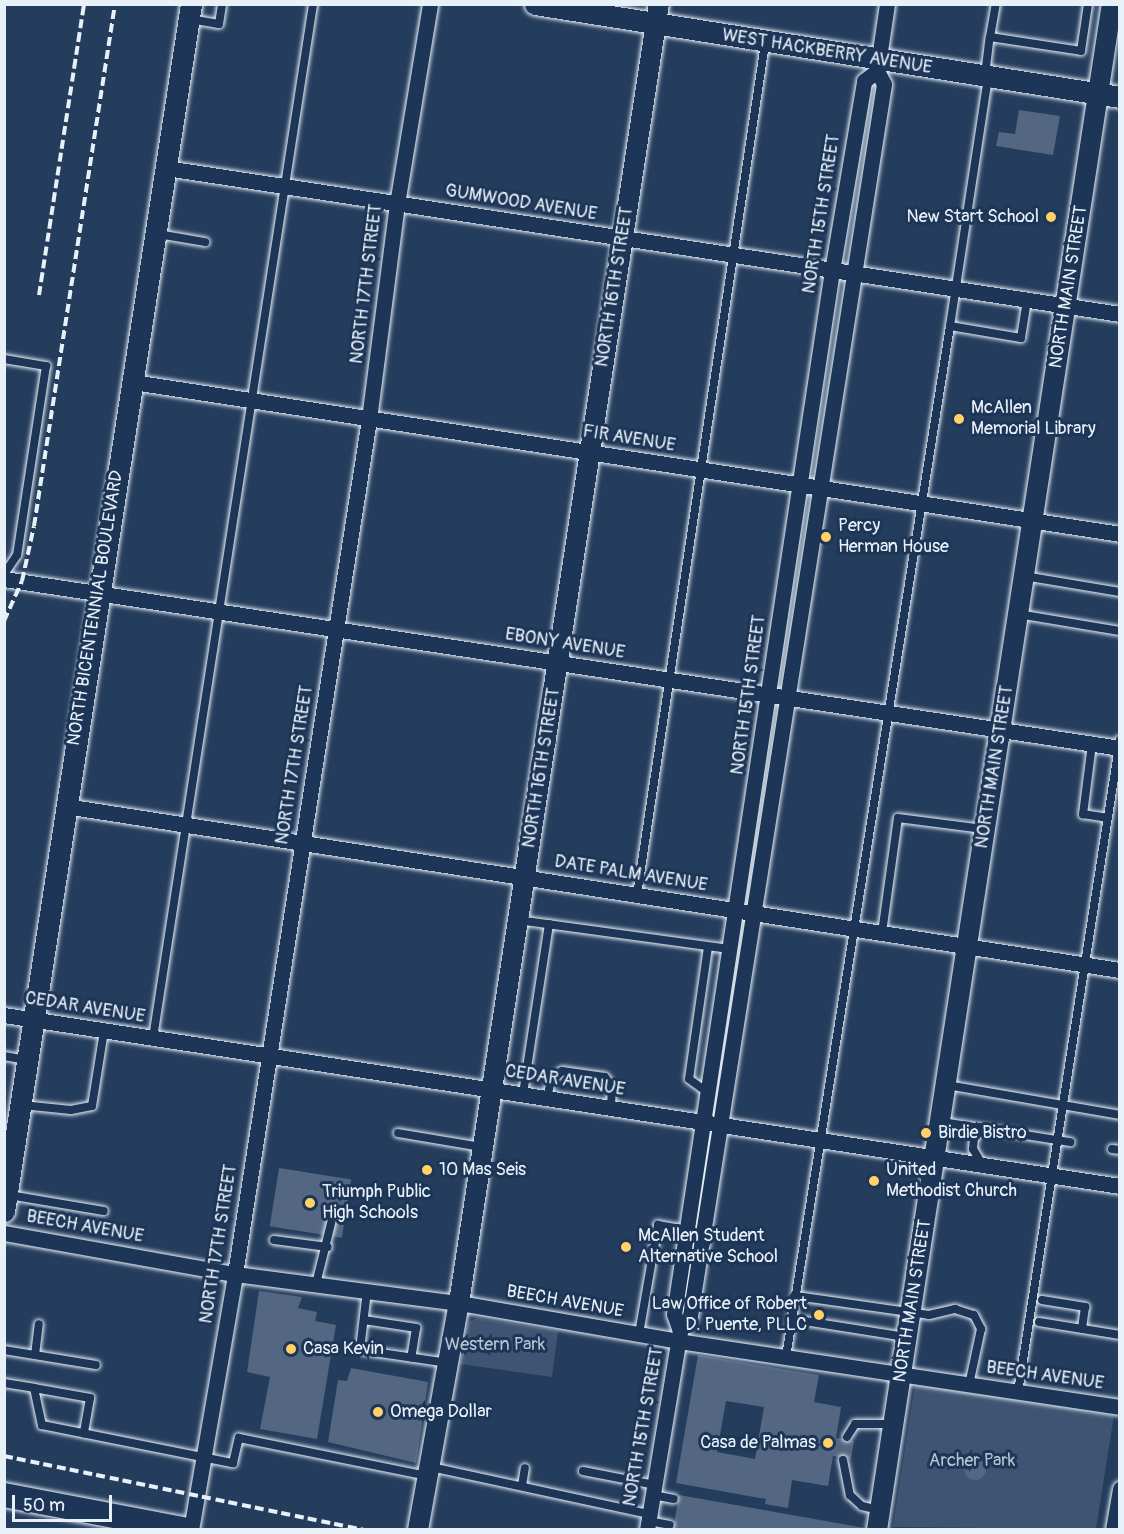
<!DOCTYPE html>
<html>
<head>
<meta charset="utf-8">
<style>
  body { margin:0 }
  #map { position:relative; width:1124px; height:1534px; overflow:hidden; background:#253d5d; font-family:Pangolin,sans-serif }
  div>[style] { position:absolute }
  [style*='--x'] { left:calc(var(--x)*1px); top:calc(var(--y)*1px); width:calc(var(--w)*1px); rotate:calc(var(--a)*1deg) }
  .green>* { inset:0; background:#3e5472 }
  .building>* { inset:0; background:#536782; transform-origin:0 0 }
  .round { border-radius:50% }
  .roads { filter:drop-shadow(0 0 2px #e8f1f8) drop-shadow(0 0 2px #e8f1f8) }
  .service>* { height:8px; margin:-4px; padding:0 4px; transform-origin:4px; border-radius:4px; background:#1d3557 }
  .minor>* { height:15px; margin:-7.5px; padding:0 7.5px; transform-origin:7.5px; border-radius:7.5px; background:#1d3557 }
  .tertiary>* { height:20px; margin:-10px; padding:0 10px; transform-origin:10px; border-radius:10px; background:#1d3557 }
  .secondary>* { height:21px; margin:-10.5px; padding:0 10.5px; transform-origin:10.5px; border-radius:10.5px; background:#1d3557 }
  .primary>* { height:24px; margin:-12px; padding:0 12px; transform-origin:12px; border-radius:12px; background:#1d3557 }
  .rail>* { height:4px; margin-top:-2px; transform-origin:0; background:repeating-linear-gradient(90deg,#e8f1f8 0 9px,transparent 0 13.5px) }
  .dots>* { width:16px; height:16px; translate:-50% -50%; box-sizing:border-box; border:3px solid #1d3557; border-radius:50% }
  span { translate:-50% -50%; white-space:nowrap; text-align:center; line-height:1.15; -webkit-text-stroke:6px #1d3557; paint-order:stroke }
  .street-label { font-size:18px; color:#e8f1f8 }
  .poi-label { font-size:18px; color:#e8f1f8 }
  .right { translate:-100% -50%; text-align:right }
  .left { translate:0 -50%; text-align:left }
  .park-label { font-size:18px; color:#b5c2d0 }
  .frame { position:absolute; inset:0; border:6px solid #e8f1f8; pointer-events:none }
  .scale { position:absolute; left:12px; top:1495px; width:100px; height:27px; box-sizing:border-box; border:3px solid #e8f1f8; border-top:0; padding-left:8px; font-size:18px; line-height:21px; white-space:nowrap; color:#e8f1f8; -webkit-text-stroke:4px #1d3557; paint-order:stroke }
</style>
</head>
<body>
<div id="map">
  <div class="green">
    <div style="clip-path:polygon(477px 1318px,558px 1331px,552px 1377px,460px 1364px,468px 1322px)"></div>
    <div style="clip-path:polygon(915px 1385px,1114px 1415px,1096px 1529px,893px 1527px)"></div>
  </div>
  <div class="building">
    <div style="clip-path:polygon(1019px 110px,1060px 116px,1053px 155px,996px 146px,999px 132px,1015px 134px)"></div>
    <div style="left:279px;top:1168px;width:73px;height:59px;rotate:9deg"></div>
    <div style="clip-path:polygon(259px 1291px,302px 1297px,298px 1308px,317px 1312px,315px 1321px,336px 1325px,317px 1439px,260px 1429px,270px 1377px,247px 1372px)"></div>
    <div style="clip-path:polygon(evenodd,698px 1355px,819px 1375px,814px 1402px,841px 1407px,836px 1438px,854px 1441px,851px 1459px,833px 1456px,828px 1486px,792px 1480px,788px 1508px,765px 1504px,766px 1499px,676px 1483px,698px 1355px,726px 1401px,764px 1407px,755px 1459px,717px 1452px,726px 1401px)"></div>
    <div style="clip-path:polygon(351px 1368px,428px 1382px,416px 1463px,328px 1442px,338px 1380px,347px 1381px)"></div>
    <div class="round" style="left:964px;top:1458px;width:22px;height:22px"></div>
    <div style="clip-path:polygon(679px 1495px,865px 1528px,865px 1530px,673px 1530px)"></div>
  </div>
  <div class="roads">
    <div class="service">
      <div style="--x:190;--y:19;--w:29;--a:10"></div>
      <div style="--x:219;--y:24;--w:20;--a:-81"></div>
      <div style="--x:990;--y:37;--w:34;--a:-80"></div>
      <div style="--x:985;--y:75;--w:38;--a:-83"></div>
      <div style="--x:990;--y:37;--w:92;--a:8.7"></div>
      <div style="--x:1081;--y:51;--w:48;--a:-81.5"></div>
      <div style="--x:158;--y:234;--w:48;--a:9.7"></div>
      <div style="--x:950;--y:326;--w:250;--a:-81.3"></div>
      <div style="--x:4;--y:359;--w:43;--a:9.5"></div>
      <div style="--x:46;--y:366;--w:191;--a:98.7"></div>
      <div style="--x:17;--y:555;--w:23;--a:124"></div>
      <div style="--x:1024;--y:576;--w:97;--a:9.5"></div>
      <div style="--x:1018;--y:614;--w:103;--a:9.5"></div>
      <div style="--x:1092;--y:744;--w:71;--a:97.3"></div>
      <div style="--x:1083;--y:814;--w:24;--a:9"></div>
      <div style="--x:637;--y:895;--w:861;--a:-81.45"></div>
      <div style="--x:518;--y:920;--w:213;--a:7.8"></div>
      <div style="--x:882;--y:933;--w:116;--a:-82.1"></div>
      <div style="--x:898;--y:818;--w:86;--a:7.4"></div>
      <div style="--x:708;--y:947;--w:133;--a:98.2"></div>
      <div style="--x:689;--y:1079;--w:24;--a:36"></div>
      <div style="--x:153;--y:1038;--w:1046;--a:-81.2"></div>
      <div style="--x:4;--y:1056;--w:23;--a:10"></div>
      <div style="--x:947;--y:1085;--w:176;--a:9.8"></div>
      <div style="--x:523;--y:1094;--w:172;--a:-81.3"></div>
      <div style="--x:547;--y:1098;--w:17;--a:-77"></div>
      <div style="--x:551;--y:1081;--w:15;--a:-42"></div>
      <div style="--x:562;--y:1071;--w:43;--a:7.9"></div>
      <div style="--x:605;--y:1077;--w:12;--a:55"></div>
      <div style="--x:612;--y:1087;--w:21;--a:93"></div>
      <div style="--x:22;--y:1105;--w:49;--a:5.8"></div>
      <div style="--x:71;--y:1110;--w:21;--a:-11"></div>
      <div style="--x:92;--y:1106;--w:76;--a:-80.9"></div>
      <div style="--x:942;--y:1122;--w:130;--a:8.9"></div>
      <div style="--x:398;--y:1133;--w:85;--a:9.5"></div>
      <div style="--x:1112;--y:1149;--w:8;--a:7"></div>
      <div style="--x:982;--y:1164;--w:17;--a:-121"></div>
      <div style="--x:973;--y:1149;--w:11;--a:-85"></div>
      <div style="--x:974;--y:1138;--w:13;--a:-45"></div>
      <div style="--x:9;--y:1195;--w:96;--a:9.6"></div>
      <div style="--x:274;--y:1240;--w:54;--a:7.4"></div>
      <div style="--x:316;--y:1284;--w:75;--a:-76.1"></div>
      <div style="--x:367;--y:1291;--w:59;--a:96.8"></div>
      <div style="--x:360;--y:1350;--w:89;--a:8.4"></div>
      <div style="--x:796;--y:1296;--w:134;--a:8.1"></div>
      <div style="--x:929;--y:1315;--w:27;--a:-13"></div>
      <div style="--x:955;--y:1309;--w:20;--a:18"></div>
      <div style="--x:974;--y:1315;--w:16;--a:63"></div>
      <div style="--x:981;--y:1329;--w:57;--a:102.1"></div>
      <div style="--x:1042;--y:1300;--w:44;--a:9.2"></div>
      <div style="--x:1085;--y:1307;--w:22;--a:98"></div>
      <div style="--x:792;--y:1319;--w:115;--a:9"></div>
      <div style="--x:364;--y:1320;--w:53;--a:8.7"></div>
      <div style="--x:416;--y:1328;--w:30;--a:99"></div>
      <div style="--x:1039;--y:1322;--w:82;--a:9.1"></div>
      <div style="--x:639;--y:1334;--w:111;--a:-80.1"></div>
      <div style="--x:658;--y:1225;--w:29;--a:10"></div>
      <div style="--x:4;--y:1350;--w:93;--a:9.3"></div>
      <div style="--x:35;--y:1355;--w:31;--a:-83"></div>
      <div style="--x:786;--y:1357;--w:1044;--a:-80.96"></div>
      <div style="--x:950;--y:326;--w:72;--a:9.6"></div>
      <div style="--x:1021;--y:338;--w:39;--a:-81"></div>
      <div style="--x:4;--y:1383;--w:30;--a:9"></div>
      <div style="--x:34;--y:1388;--w:38;--a:78"></div>
      <div style="--x:42;--y:1425;--w:195;--a:11.3"></div>
      <div style="--x:233;--y:1463;--w:26;--a:-77"></div>
      <div style="--x:239;--y:1438;--w:193;--a:11.4"></div>
      <div style="--x:34;--y:1388;--w:57;--a:10.1"></div>
      <div style="--x:90;--y:1398;--w:36;--a:100"></div>
      <div style="--x:1018;--y:1392;--w:660;--a:-81.11"></div>
      <div style="--x:847;--y:1437;--w:15;--a:-58"></div>
      <div style="--x:855;--y:1424;--w:37;--a:0"></div>
      <div style="--x:843;--y:1460;--w:36;--a:79"></div>
      <div style="--x:850;--y:1495;--w:16;--a:43"></div>
      <div style="--x:862;--y:1506;--w:17;--a:13"></div>
      <div style="--x:431;--y:1467;--w:223;--a:12.2"></div>
      <div style="--x:583;--y:1471;--w:73;--a:11"></div>
      <div style="--x:522;--y:1486;--w:18;--a:-81"></div>
      <div style="--x:653;--y:1495;--w:21;--a:11"></div>
      <div style="--x:648;--y:1521;--w:22;--a:10"></div>
    </div>
    <div class="minor">
      <div style="--x:166;--y:168;--w:965;--a:8.7"></div>
      <div style="--x:133;--y:382;--w:999;--a:8.75"></div>
      <div style="--x:4;--y:579;--w:1129;--a:8.61"></div>
      <div style="--x:65;--y:806;--w:1068;--a:8.84"></div>
      <div style="--x:4;--y:1015;--w:1129;--a:8.71"></div>
      <div style="--x:4;--y:1233;--w:235;--a:10.1"></div>
      <div style="--x:235;--y:1274;--w:226;--a:7.4"></div>
      <div style="--x:459;--y:1303;--w:222;--a:9.8"></div>
      <div style="--x:678;--y:1341;--w:447;--a:8.5"></div>
      <div style="--x:680;--y:1331;--w:18;--a:-109"></div>
      <div style="--x:674;--y:1314;--w:1055;--a:-81.39"></div>
      <div style="--x:832;--y:271;--w:193;--a:-80.4"></div>
      <div style="--x:864;--y:81;--w:16;--a:-38"></div>
      <div style="--x:191;--y:1530;--w:260;--a:-80.2"></div>
      <div style="--x:235;--y:1274;--w:865;--a:-81.09"></div>
      <div style="--x:369;--y:419;--w:217;--a:-82.6"></div>
      <div style="--x:397;--y:204;--w:203;--a:-80.6"></div>
      <div style="--x:647;--y:1530;--w:202;--a:-80.6"></div>
      <div style="--x:680;--y:1331;--w:18;--a:-56"></div>
      <div style="--x:690;--y:1316;--w:1247;--a:-81.05"></div>
      <div style="--x:884;--y:84;--w:15;--a:-118"></div>
      <div style="--x:877;--y:71;--w:68;--a:-81.5"></div>
      <div style="--x:1113;--y:1530;--w:42;--a:-80.3"></div>
    </div>
    <div class="tertiary">
      <div style="--x:418;--y:1530;--w:231;--a:-79.8"></div>
      <div style="--x:459;--y:1303;--w:1314;--a:-81.25"></div>
      <div style="--x:877;--y:1530;--w:1544;--a:-81.25"></div>
    </div>
    <div class="secondary">
      <div style="--x:535;--y:4;--w:592;--a:9.03"></div>
      <div style="--x:4;--y:1211;--w:1221;--a:-81.19"></div>
    </div>
    <div class="primary">
      <div style="--x:4;--y:1495;--w:186;--a:10.8"></div>
    </div>
  </div>
  <div class="rail">
    <div style="--x:39;--y:295;--w:294;--a:-81.2"></div>
    <div style="--x:4;--y:621;--w:44;--a:-65.8"></div>
    <div style="--x:22;--y:581;--w:56;--a:-77.7"></div>
    <div style="--x:34;--y:526;--w:528;--a:-81.18"></div>
    <div style="--x:4;--y:1456;--w:369;--a:11.6"></div>
  </div>
  <div class="dots">
    <div style="left:1051px;top:217px;background:#ffd166"></div>
    <div style="left:959px;top:419px;background:#ffd166"></div>
    <div style="left:826px;top:537px;background:#ffd166"></div>
    <div style="left:926px;top:1133px;background:#ffd166"></div>
    <div style="left:427px;top:1170px;background:#ffd166"></div>
    <div style="left:874px;top:1181px;background:#ffd166"></div>
    <div style="left:310px;top:1203px;background:#ffd166"></div>
    <div style="left:626px;top:1247px;background:#ffd166"></div>
    <div style="left:819px;top:1315px;background:#ffd166"></div>
    <div style="left:291px;top:1349px;background:#ffd166"></div>
    <div style="left:378px;top:1412px;background:#ffd166"></div>
    <div style="left:828px;top:1443px;background:#ffd166"></div>
  </div>
  <div class="street-label">
    <span style="left:827px;top:52px;rotate:9deg">WEST HACKBERRY AVENUE</span>
    <span style="left:521px;top:203px;rotate:9deg">GUMWOOD AVENUE</span>
    <span style="left:822px;top:214px;rotate:-81deg">NORTH 15TH STREET</span>
    <span style="left:367px;top:284px;rotate:-83deg">NORTH 17TH STREET</span>
    <span style="left:615px;top:287px;rotate:-81deg">NORTH 16TH STREET</span>
    <span style="left:1069px;top:287px;rotate:-81deg">NORTH MAIN STREET</span>
    <span style="left:629px;top:439px;rotate:9deg">FIR AVENUE</span>
    <span style="left:96px;top:608px;rotate:-81deg">NORTH BICENTENNIAL BOULEVARD</span>
    <span style="left:565px;top:644px;rotate:9deg">EBONY AVENUE</span>
    <span style="left:749px;top:695px;rotate:-82deg">NORTH 15TH STREET</span>
    <span style="left:295px;top:765px;rotate:-81deg">NORTH 17TH STREET</span>
    <span style="left:995px;top:767px;rotate:-81deg">NORTH MAIN STREET</span>
    <span style="left:542px;top:768px;rotate:-81deg">NORTH 16TH STREET</span>
    <span style="left:631px;top:874px;rotate:9deg">DATE PALM AVENUE</span>
    <span style="left:85px;top:1008px;rotate:9deg">CEDAR AVENUE</span>
    <span style="left:565px;top:1081px;rotate:9deg">CEDAR AVENUE</span>
    <span style="left:85px;top:1227px;rotate:10deg">BEECH AVENUE</span>
    <span style="left:219px;top:1244px;rotate:-81deg">NORTH 17TH STREET</span>
    <span style="left:913px;top:1301px;rotate:-81deg">NORTH MAIN STREET</span>
    <span style="left:565px;top:1302px;rotate:10deg">BEECH AVENUE</span>
    <span style="left:1045px;top:1376px;rotate:8deg">BEECH AVENUE</span>
    <span style="left:644px;top:1427px;rotate:-80deg">NORTH 15TH STREET</span>
  </div>
  <div class="poi-label">
    <span class="right" style="left:1039px;top:217px">New Start School</span>
    <span class="left" style="left:971px;top:419px">McAllen<br>Memorial Library</span>
    <span class="left" style="left:838px;top:537px">Percy<br>Herman House</span>
    <span class="left" style="left:938px;top:1133px">Birdie Bistro</span>
    <span class="left" style="left:439px;top:1170px">10 Mas Seis</span>
    <span class="left" style="left:886px;top:1181px">United<br>Methodist Church</span>
    <span class="left" style="left:322px;top:1203px">Triumph Public<br>High Schools</span>
    <span class="left" style="left:638px;top:1247px">McAllen Student<br>Alternative School</span>
    <span class="right" style="left:807px;top:1315px">Law Office of Robert<br>D. Puente, PLLC</span>
    <span class="left" style="left:303px;top:1349px">Casa Kevin</span>
    <span class="left" style="left:390px;top:1412px">Omega Dollar</span>
    <span class="right" style="left:816px;top:1443px">Casa de Palmas</span>
  </div>
  <div class="park-label">
    <span style="left:495px;top:1345px">Western Park</span>
    <span style="left:972px;top:1461px">Archer Park</span>
  </div>
  <div class="frame"></div>
  <div class="scale">50 m</div>
</div>
</body>
</html>
